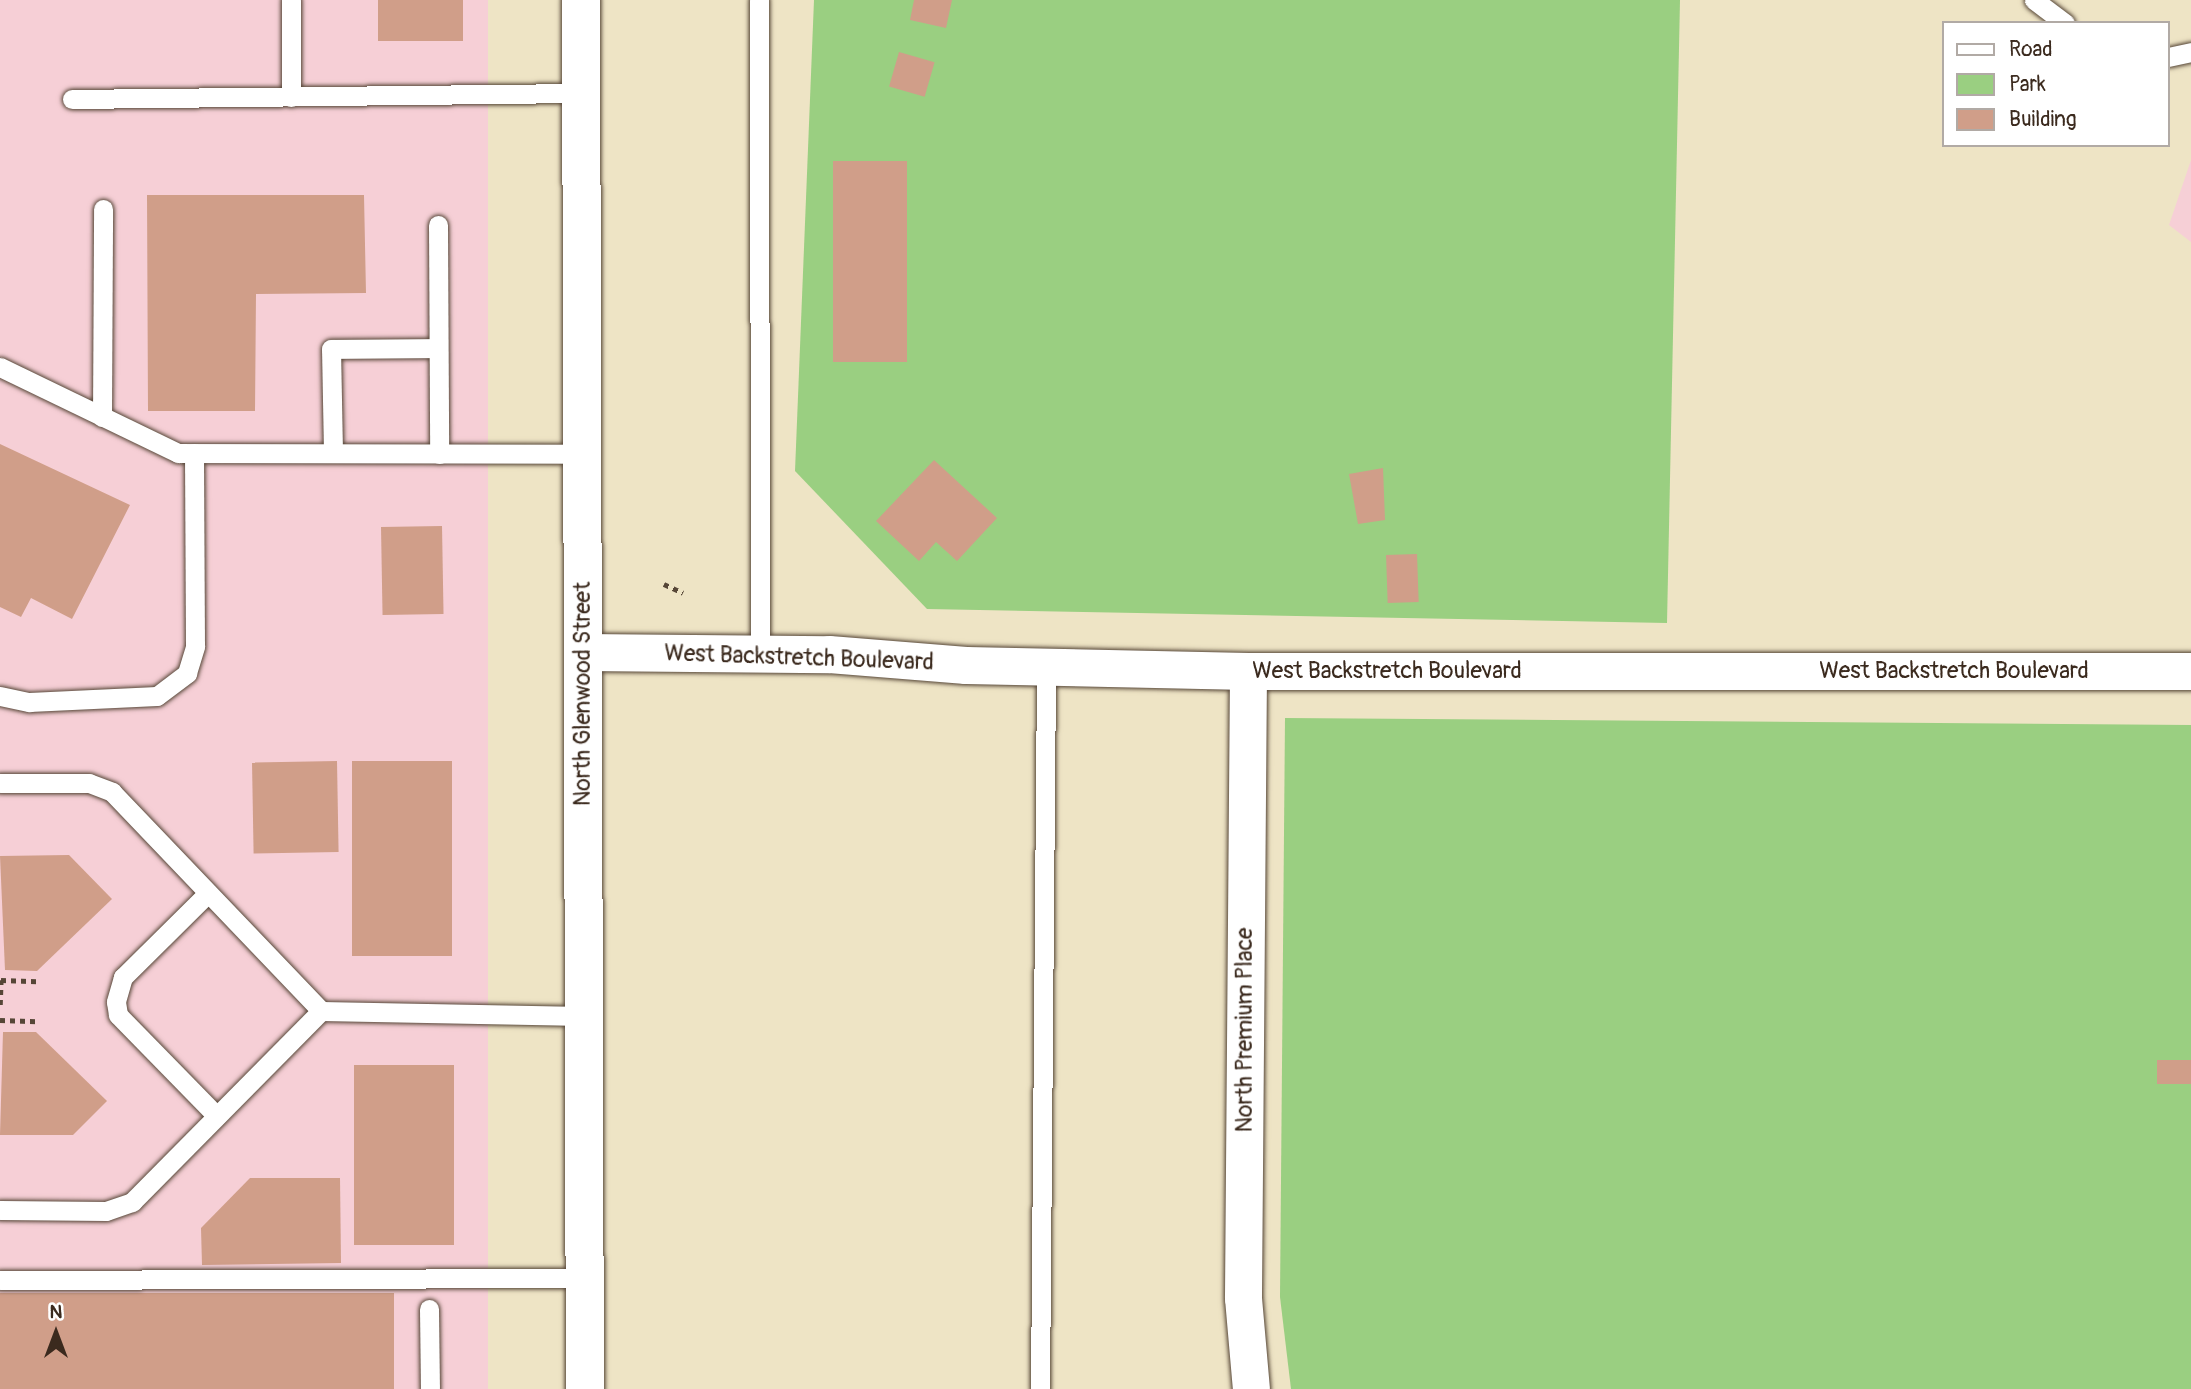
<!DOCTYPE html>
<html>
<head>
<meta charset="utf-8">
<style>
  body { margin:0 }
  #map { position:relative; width:2191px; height:1389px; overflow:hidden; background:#eee4c5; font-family:Pangolin,sans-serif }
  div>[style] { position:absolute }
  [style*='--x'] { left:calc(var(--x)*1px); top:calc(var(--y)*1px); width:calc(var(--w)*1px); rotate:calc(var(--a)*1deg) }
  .built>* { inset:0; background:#f6cfd6; transform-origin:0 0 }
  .green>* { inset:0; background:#9acf81 }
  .building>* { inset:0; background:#d09e89; transform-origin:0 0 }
  .path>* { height:4.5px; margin-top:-2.25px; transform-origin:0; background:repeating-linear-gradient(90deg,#564637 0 5px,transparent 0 10px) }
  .roads { filter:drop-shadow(0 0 2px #564637) drop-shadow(0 0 2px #564637) }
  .service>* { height:19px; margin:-9.5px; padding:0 9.5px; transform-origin:9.5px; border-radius:9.5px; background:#fff }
  .minor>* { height:37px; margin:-18.5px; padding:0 18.5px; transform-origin:18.5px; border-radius:18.5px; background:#fff }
  .primary>* { height:38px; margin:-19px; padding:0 19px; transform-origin:19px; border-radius:19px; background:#fff }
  span { translate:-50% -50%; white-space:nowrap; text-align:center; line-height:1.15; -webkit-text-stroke:7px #fff; paint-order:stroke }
  .street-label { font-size:23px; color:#3b2a1e }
  .legend { position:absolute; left:1942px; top:21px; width:228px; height:126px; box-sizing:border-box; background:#fff; border:2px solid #b1aaa5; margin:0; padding:9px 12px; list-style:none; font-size:21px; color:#3b2a1e }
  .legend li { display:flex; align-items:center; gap:14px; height:35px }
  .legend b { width:35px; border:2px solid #b1aaa5 }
  .north { position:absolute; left:21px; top:1298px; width:70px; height:70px; -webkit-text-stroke:5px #fff; paint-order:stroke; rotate:0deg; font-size:19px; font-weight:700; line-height:28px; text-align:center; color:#3b2a1e }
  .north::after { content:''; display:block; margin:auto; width:24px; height:32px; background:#3b2a1e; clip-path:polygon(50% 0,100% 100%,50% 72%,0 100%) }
</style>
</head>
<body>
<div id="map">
  <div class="built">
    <div style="left:0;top:0;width:488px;height:1389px"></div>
    <div style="clip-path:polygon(2191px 160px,2191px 242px,2169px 225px)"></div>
  </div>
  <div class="green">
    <div style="clip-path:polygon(814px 0,1680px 0,1667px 623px,927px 609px,795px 471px)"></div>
    <div style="clip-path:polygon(1285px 718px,2191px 725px,2191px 1389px,1291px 1389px,1280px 1297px)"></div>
  </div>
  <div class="building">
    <div style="left:378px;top:0;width:85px;height:41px"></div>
    <div style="clip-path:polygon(914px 0,952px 0,946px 28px,910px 20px)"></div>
    <div style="left:899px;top:52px;width:37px;height:36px;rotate:16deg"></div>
    <div style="left:833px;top:161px;width:74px;height:201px"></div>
    <div style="clip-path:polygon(147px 195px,364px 195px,366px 293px,256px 294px,255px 411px,148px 411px)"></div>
    <div style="clip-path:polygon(0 444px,130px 505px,72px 619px,31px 598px,21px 617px,0 607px)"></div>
    <div style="clip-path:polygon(934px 460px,997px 518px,957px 561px,936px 542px,919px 561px,876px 521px)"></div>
    <div style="clip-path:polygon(1383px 468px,1385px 520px,1358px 524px,1349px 474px)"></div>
    <div style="left:442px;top:526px;width:88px;height:61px;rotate:89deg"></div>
    <div style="left:1417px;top:554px;width:48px;height:31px;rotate:88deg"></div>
    <div style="left:337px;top:761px;width:91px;height:85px;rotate:89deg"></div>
    <div style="left:352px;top:761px;width:100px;height:195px"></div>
    <div style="clip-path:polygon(69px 855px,112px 899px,37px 971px,5px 970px,0 856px)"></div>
    <div style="clip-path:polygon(3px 1032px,36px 1032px,107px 1101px,73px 1135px,0 1135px)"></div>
    <div style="left:2157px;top:1060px;width:34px;height:24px"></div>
    <div style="left:454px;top:1065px;width:180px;height:100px;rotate:90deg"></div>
    <div style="clip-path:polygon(250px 1178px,340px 1178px,341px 1263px,202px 1265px,201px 1228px)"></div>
    <div style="left:0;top:1293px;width:394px;height:96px"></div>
  </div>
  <div class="path">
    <div style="--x:664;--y:584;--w:21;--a:25"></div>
    <div style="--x:0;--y:1005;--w:25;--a:-88"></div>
    <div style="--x:1;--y:980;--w:36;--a:2"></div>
    <div style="--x:0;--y:1020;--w:37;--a:2"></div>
  </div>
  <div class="roads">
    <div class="service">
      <div style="--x:759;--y:0;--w:654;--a:89.91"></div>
      <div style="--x:2034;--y:0;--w:39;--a:37"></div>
      <div style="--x:2168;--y:57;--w:24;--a:-12"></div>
      <div style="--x:291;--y:97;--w:97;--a:-90"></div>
      <div style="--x:72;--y:99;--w:509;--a:-0.68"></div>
      <div style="--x:438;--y:225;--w:229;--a:89.7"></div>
      <div style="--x:0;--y:367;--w:198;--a:25.8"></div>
      <div style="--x:178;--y:453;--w:404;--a:0.1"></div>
      <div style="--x:102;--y:417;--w:208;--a:-89.7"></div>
      <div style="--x:333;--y:452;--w:103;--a:-91.1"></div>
      <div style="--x:331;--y:349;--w:107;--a:-0.5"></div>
      <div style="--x:0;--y:696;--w:30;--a:12"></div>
      <div style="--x:29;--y:702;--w:128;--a:-2.7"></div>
      <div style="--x:157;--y:696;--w:38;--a:-37"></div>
      <div style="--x:187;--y:673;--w:28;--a:-73"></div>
      <div style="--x:195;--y:646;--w:193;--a:-90.3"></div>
      <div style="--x:0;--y:783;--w:89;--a:0"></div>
      <div style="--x:89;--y:783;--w:25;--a:21"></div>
      <div style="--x:112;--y:792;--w:303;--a:46.3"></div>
      <div style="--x:321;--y:1011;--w:263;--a:1.1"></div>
      <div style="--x:208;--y:893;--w:120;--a:135.3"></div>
      <div style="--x:123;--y:977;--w:26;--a:106"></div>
      <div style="--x:116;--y:1002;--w:13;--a:81"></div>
      <div style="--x:118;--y:1015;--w:141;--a:45.6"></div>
      <div style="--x:0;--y:1210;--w:106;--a:0.5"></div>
      <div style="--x:106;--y:1211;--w:28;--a:-19"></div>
      <div style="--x:132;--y:1202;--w:269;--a:-45.3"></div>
      <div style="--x:0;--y:1280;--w:585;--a:-0.2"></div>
      <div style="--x:429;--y:1309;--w:80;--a:89.3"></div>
      <div style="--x:1040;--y:1389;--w:722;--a:-89.52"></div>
    </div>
    <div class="minor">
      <div style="--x:583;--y:652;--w:246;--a:0.5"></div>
      <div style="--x:829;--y:654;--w:137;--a:4.6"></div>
      <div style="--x:966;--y:665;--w:282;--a:1.2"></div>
      <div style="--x:1248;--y:671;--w:943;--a:0"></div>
      <div style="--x:1248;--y:671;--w:627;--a:90.46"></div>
      <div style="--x:1243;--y:1298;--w:91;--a:85"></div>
    </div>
    <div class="primary">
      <div style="--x:581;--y:0;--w:1389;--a:89.84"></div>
    </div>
  </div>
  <div class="street-label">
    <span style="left:799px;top:658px;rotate:2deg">West Backstretch Boulevard</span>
    <span style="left:1387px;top:671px">West Backstretch Boulevard</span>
    <span style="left:1954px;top:671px">West Backstretch Boulevard</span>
    <span style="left:583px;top:694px;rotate:-90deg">North Glenwood Street</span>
    <span style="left:1245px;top:1030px;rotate:-90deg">North Premium Place</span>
  </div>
  <ul class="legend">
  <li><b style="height:9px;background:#fff"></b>Road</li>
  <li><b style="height:19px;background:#9acf81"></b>Park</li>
  <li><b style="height:19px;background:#d09e89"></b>Building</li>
  </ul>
  <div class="north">N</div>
</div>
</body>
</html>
